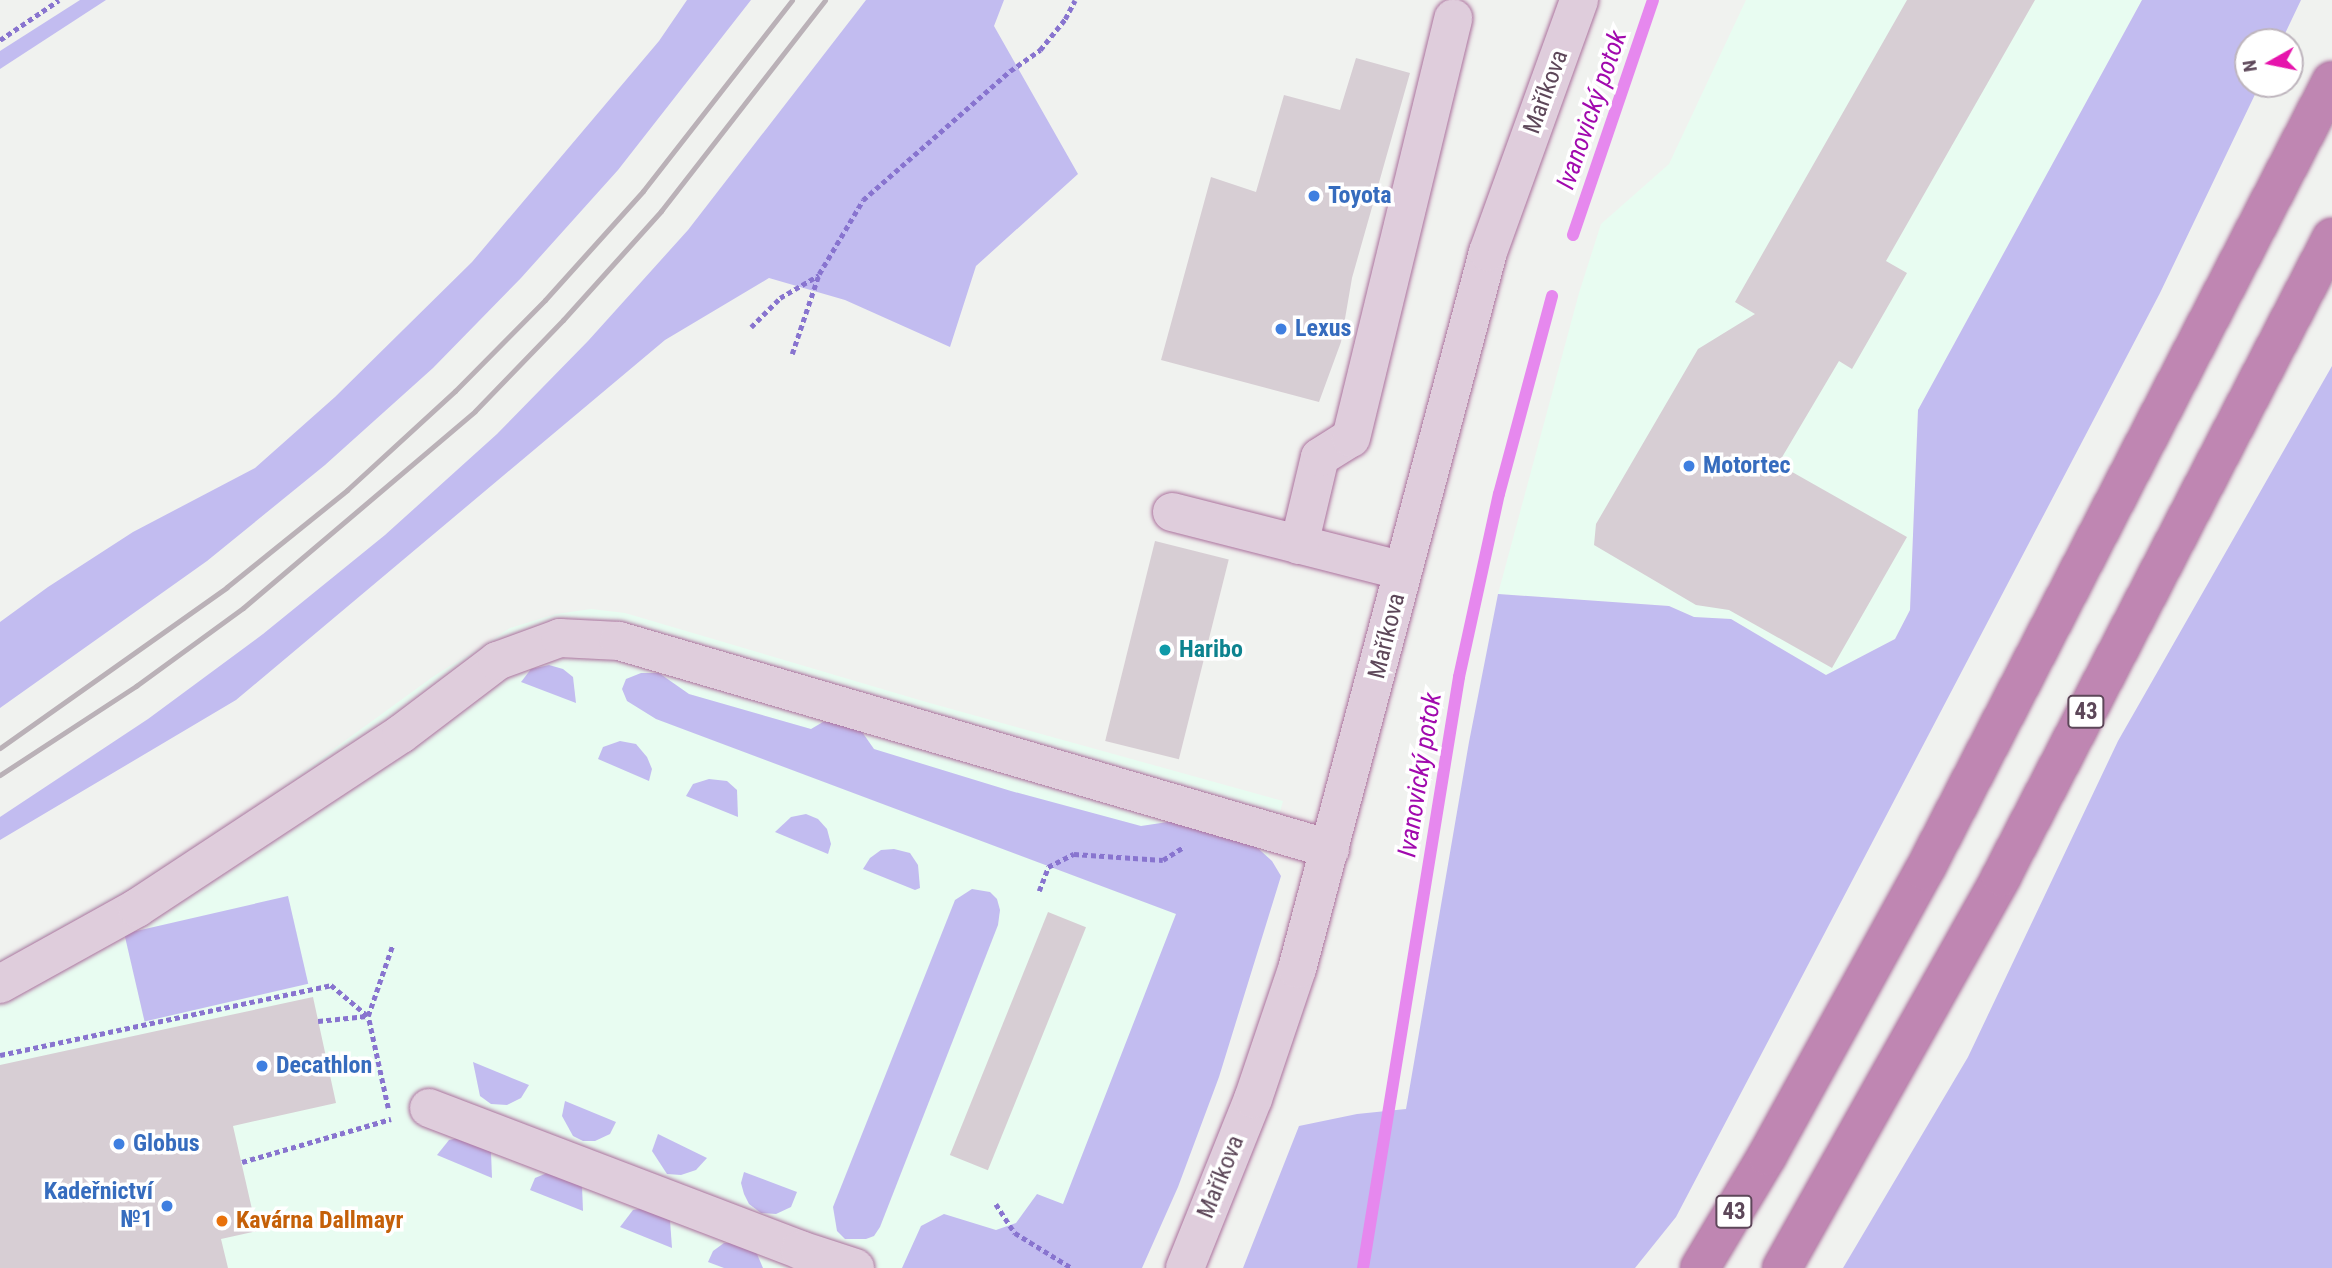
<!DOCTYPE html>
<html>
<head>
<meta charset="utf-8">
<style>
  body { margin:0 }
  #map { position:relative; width:2332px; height:1268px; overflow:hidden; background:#f0f2ef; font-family:"Roboto Condensed",sans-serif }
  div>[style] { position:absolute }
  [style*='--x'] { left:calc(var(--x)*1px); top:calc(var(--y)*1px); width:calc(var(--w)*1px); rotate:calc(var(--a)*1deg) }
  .commercial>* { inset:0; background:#e8fcf1 }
  .green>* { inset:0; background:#c2bcf0; transform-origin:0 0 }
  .stream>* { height:12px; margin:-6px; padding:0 6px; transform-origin:6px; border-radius:6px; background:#e688ee }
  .building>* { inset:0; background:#d7ced4; transform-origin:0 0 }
  .path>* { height:4.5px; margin-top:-2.25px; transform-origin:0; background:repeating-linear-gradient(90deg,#8874cf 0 5px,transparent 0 8.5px) }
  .roads { filter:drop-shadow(0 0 2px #ab719d) drop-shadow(0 0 2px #ab719d) }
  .minor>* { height:38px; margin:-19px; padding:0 19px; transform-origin:19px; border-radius:19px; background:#dfcddc }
  .highway>* { height:38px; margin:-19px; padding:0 19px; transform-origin:19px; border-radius:19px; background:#bf86b2 }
  .rail>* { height:5px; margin:-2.5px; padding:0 2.5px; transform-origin:2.5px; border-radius:2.5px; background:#bab1b7 }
  .dots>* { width:19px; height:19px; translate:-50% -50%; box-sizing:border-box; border:4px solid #fff; border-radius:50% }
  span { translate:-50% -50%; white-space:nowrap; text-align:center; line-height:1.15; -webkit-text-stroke:7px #fff; paint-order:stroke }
  .shield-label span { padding:2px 5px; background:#fff; border:2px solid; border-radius:5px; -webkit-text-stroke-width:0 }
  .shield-label { font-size:23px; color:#5d4759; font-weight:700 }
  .street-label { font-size:24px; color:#5d4759 }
  .shop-label { font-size:24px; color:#366cbe; font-weight:700 }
  .left { translate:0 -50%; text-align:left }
  .right { translate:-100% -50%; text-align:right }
  .culture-label { font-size:24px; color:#0d838f; font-weight:700 }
  .food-label { font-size:24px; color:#c56008; font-weight:700 }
  .water-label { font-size:26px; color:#a109ae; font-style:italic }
  .north { position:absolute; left:2234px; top:28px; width:70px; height:70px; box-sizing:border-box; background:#fff; border:2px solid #beb5bd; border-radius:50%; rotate:261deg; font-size:19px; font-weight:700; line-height:28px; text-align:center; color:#5d4759 }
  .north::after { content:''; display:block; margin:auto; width:24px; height:32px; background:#e614ac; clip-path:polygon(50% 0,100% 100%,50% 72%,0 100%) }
</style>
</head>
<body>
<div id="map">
  <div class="commercial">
    <div style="clip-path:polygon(1746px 0,2142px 0,1918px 410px,1910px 610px,1895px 639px,1826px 675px,1731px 619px,1694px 617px,1669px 606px,1498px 594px,1579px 293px,1601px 224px,1669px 164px)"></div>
    <div style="clip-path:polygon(591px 609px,625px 613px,926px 702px,1283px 801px,1232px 993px,1067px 1268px,938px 1216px,923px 1227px,904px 1268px,0 1268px,0 959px,138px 882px,265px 799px,434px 676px,510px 628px,556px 614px)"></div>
  </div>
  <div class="green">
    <div style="clip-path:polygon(80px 0,106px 0,0 69px,0 51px)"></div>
    <div style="clip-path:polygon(687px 0,751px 0,618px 170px,521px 278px,433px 368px,325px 465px,207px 561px,0 708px,0 622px,48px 587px,133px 532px,255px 468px,335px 397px,472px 262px,659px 41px)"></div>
    <div style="clip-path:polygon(866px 0,1004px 0,994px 26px,1078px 174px,976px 266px,950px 347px,845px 300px,769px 278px,665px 340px,236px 700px,0 840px,0 817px,148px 719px,263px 634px,385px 535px,497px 434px,588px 341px,688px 230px)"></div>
    <div style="clip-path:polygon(2142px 0,2301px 0,2281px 42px,2248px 42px,2248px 84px,2260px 84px,2160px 293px,1676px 1217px,1635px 1268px,1243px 1268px,1299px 1126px,1357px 1114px,1406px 1109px,1469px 742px,1498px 594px,1669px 606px,1694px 617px,1731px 619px,1826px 675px,1895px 639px,1910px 610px,1918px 410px)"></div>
    <div style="clip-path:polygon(2332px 366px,2332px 1268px,1843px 1268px,1968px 1057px,2118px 741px)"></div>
    <div style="clip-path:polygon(549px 665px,563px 669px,573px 677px,576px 703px,521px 682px,531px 669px)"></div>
    <div style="clip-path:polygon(641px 673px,659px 673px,689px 694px,811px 729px,823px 722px,841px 722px,860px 729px,874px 749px,1011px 791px,1141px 826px,1181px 820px,1251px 842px,1272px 861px,1281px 876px,1219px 1077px,1178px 1187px,1142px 1268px,902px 1268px,921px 1226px,944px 1214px,996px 1230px,1016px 1223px,1037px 1194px,1063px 1204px,1176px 914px,656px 719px,627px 701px,622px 689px,626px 679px)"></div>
    <div style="clip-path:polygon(620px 741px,636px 744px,647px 757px,652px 769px,649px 781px,598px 759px,603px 747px)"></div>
    <div style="clip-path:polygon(709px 779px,727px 781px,737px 790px,738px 817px,686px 796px,693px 784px)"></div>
    <div style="clip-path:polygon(806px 814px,818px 819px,827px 829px,831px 844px,828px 854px,775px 832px,791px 817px)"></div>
    <div style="clip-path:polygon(894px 849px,910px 853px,918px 865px,920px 888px,915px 890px,863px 869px,870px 858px,881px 850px)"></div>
    <div style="clip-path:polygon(972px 889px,990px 892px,997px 899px,1000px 910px,998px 925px,880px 1227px,874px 1236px,866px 1239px,845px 1239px,837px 1231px,833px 1207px,955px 900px)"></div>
    <div style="left:288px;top:896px;width:90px;height:168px;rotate:77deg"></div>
    <div style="clip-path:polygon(473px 1062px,529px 1085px,521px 1098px,507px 1105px,491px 1104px,480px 1096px)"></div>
    <div style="clip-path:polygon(565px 1101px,616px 1122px,610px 1134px,595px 1141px,583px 1141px,573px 1136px,562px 1116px)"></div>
    <div style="clip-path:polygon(658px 1134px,707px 1158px,696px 1170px,681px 1175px,667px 1174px,652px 1151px)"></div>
    <div style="clip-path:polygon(467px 1136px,491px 1152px,492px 1178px,437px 1155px,449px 1140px)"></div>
    <div style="clip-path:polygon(744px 1172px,797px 1192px,791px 1207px,776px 1214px,761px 1213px,749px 1204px,744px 1194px,741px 1183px)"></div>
    <div style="clip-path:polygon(547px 1173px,582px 1186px,583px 1211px,530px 1190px,535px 1178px)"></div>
    <div style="clip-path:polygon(649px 1207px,670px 1220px,672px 1248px,620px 1227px,633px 1210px)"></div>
    <div style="clip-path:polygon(724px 1243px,741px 1243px,754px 1247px,763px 1268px,724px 1268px,708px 1262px,713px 1251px)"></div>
  </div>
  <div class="stream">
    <div style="--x:1573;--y:235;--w:248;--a:-71.2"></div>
    <div style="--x:1363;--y:1268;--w:599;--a:-80.77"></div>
    <div style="--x:1459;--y:677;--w:187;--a:-77.7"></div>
    <div style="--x:1499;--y:494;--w:205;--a:-75"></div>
  </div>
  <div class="building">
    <div style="clip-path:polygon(1907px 0,2035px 0,1886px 261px,1907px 273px,1852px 369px,1839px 361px,1778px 464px,1907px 537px,1832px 668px,1729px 610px,1696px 605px,1594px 545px,1596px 524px,1698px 349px,1755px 314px,1735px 302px)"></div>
    <div style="clip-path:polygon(1356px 58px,1410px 73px,1352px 278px,1341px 342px,1319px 402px,1161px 360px,1211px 177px,1256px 192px,1284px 95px,1340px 110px)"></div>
    <div style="left:1155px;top:541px;width:76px;height:206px;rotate:14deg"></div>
    <div style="left:1048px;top:912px;width:41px;height:262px;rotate:22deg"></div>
    <div style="clip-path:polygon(313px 997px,336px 1103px,233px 1126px,257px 1231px,221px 1239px,228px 1268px,0 1268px,0 1065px)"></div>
  </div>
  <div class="path">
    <div style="--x:0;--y:40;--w:71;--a:-34.1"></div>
    <div style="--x:751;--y:327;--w:41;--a:-45"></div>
    <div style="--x:780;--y:298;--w:45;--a:-30.5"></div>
    <div style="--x:792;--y:354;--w:84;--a:-71.4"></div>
    <div style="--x:819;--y:274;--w:86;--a:-59.3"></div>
    <div style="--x:863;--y:200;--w:196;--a:-41.3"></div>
    <div style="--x:1010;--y:71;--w:37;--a:-35"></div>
    <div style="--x:1040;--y:50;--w:40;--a:-51"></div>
    <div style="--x:1065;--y:19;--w:21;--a:-62"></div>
    <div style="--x:1039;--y:891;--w:26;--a:-69"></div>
    <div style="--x:1048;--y:867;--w:29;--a:-27"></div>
    <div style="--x:1074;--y:854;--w:89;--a:3.9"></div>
    <div style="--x:1163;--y:860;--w:25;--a:-32"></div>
    <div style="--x:318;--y:1021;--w:49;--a:-5.8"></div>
    <div style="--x:0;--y:1055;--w:338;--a:-11.9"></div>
    <div style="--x:331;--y:985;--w:48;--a:40"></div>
    <div style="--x:388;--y:1108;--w:94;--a:-102.3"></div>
    <div style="--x:368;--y:1016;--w:76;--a:-70.9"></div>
    <div style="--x:242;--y:1162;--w:155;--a:-16.1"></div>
    <div style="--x:996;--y:1204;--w:35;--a:57"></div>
    <div style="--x:1015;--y:1233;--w:67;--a:31.6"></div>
  </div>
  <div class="roads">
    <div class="minor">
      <div style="--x:1172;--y:512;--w:238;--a:14.3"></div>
      <div style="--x:1299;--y:545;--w:90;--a:-76.6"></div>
      <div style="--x:1320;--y:457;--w:36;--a:-32"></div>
      <div style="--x:1351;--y:438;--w:432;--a:-76.3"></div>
      <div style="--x:0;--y:984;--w:157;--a:-29"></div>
      <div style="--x:137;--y:908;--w:316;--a:-33.4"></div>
      <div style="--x:401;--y:734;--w:121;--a:-37.2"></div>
      <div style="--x:497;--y:661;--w:67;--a:-20.1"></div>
      <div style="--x:560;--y:638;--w:59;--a:2.9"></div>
      <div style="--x:619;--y:641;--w:741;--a:16.31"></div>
      <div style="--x:429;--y:1108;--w:397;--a:20.9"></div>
      <div style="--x:800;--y:1250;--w:58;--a:18.1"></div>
      <div style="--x:1185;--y:1268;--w:182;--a:-68.1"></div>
      <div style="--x:1253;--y:1099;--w:137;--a:-71.3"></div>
      <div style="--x:1297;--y:969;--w:742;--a:-75.08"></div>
      <div style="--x:1488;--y:252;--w:268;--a:-70.1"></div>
    </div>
    <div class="highway">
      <div style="--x:1700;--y:1268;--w:131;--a:-59.1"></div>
      <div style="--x:1767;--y:1156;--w:325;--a:-61.2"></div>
      <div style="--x:1924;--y:871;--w:889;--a:-62.69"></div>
      <div style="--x:1782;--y:1268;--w:448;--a:-60.7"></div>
      <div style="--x:2001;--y:877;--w:720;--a:-62.62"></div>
    </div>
  </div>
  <div class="rail">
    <div style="--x:0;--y:748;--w:278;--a:-35.3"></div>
    <div style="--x:227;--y:587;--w:154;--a:-38.9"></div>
    <div style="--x:347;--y:490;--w:147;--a:-42.5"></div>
    <div style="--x:455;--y:391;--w:128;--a:-45.3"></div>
    <div style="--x:545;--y:300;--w:147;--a:-48"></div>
    <div style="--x:643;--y:191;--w:242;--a:-52"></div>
    <div style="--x:0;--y:775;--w:163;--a:-33.2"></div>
    <div style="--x:136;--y:686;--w:132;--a:-36.1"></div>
    <div style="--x:243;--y:608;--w:304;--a:-40.3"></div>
    <div style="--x:475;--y:411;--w:127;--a:-46"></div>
    <div style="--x:563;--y:320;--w:147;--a:-48"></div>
    <div style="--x:661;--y:211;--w:267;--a:-52.1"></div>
  </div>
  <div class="dots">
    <div style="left:1314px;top:196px;background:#3f7fe0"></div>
    <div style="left:1281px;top:329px;background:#3f7fe0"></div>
    <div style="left:1689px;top:466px;background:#3f7fe0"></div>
    <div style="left:1165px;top:650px;background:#0f9aa8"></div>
    <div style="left:262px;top:1066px;background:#3f7fe0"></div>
    <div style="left:119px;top:1144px;background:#3f7fe0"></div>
    <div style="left:167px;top:1206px;background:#3f7fe0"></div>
    <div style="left:222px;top:1221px;background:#e8710a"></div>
  </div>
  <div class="shield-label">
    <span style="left:2086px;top:712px">43</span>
    <span style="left:1734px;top:1212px">43</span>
  </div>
  <div class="street-label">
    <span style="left:1546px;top:92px;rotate:-70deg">Maříkova</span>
    <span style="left:1387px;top:636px;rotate:-76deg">Maříkova</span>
    <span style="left:1221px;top:1177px;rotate:-68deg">Maříkova</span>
  </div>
  <div class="shop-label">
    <span class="left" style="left:1328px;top:196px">Toyota</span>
    <span class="left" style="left:1295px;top:329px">Lexus</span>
    <span class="left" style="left:1703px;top:466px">Motortec</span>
    <span class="left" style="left:276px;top:1066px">Decathlon</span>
    <span class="left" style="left:133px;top:1144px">Globus</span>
    <span class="right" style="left:153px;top:1206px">Kadeřnictví<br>№1</span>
  </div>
  <div class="culture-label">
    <span class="left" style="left:1179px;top:650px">Haribo</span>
  </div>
  <div class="food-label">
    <span class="left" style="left:236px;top:1221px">Kavárna Dallmayr</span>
  </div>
  <div class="water-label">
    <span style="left:1592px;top:110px;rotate:-71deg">Ivanovický potok</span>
    <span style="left:1420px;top:775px;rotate:-81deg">Ivanovický potok</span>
  </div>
  <div class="north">N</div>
</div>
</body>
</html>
